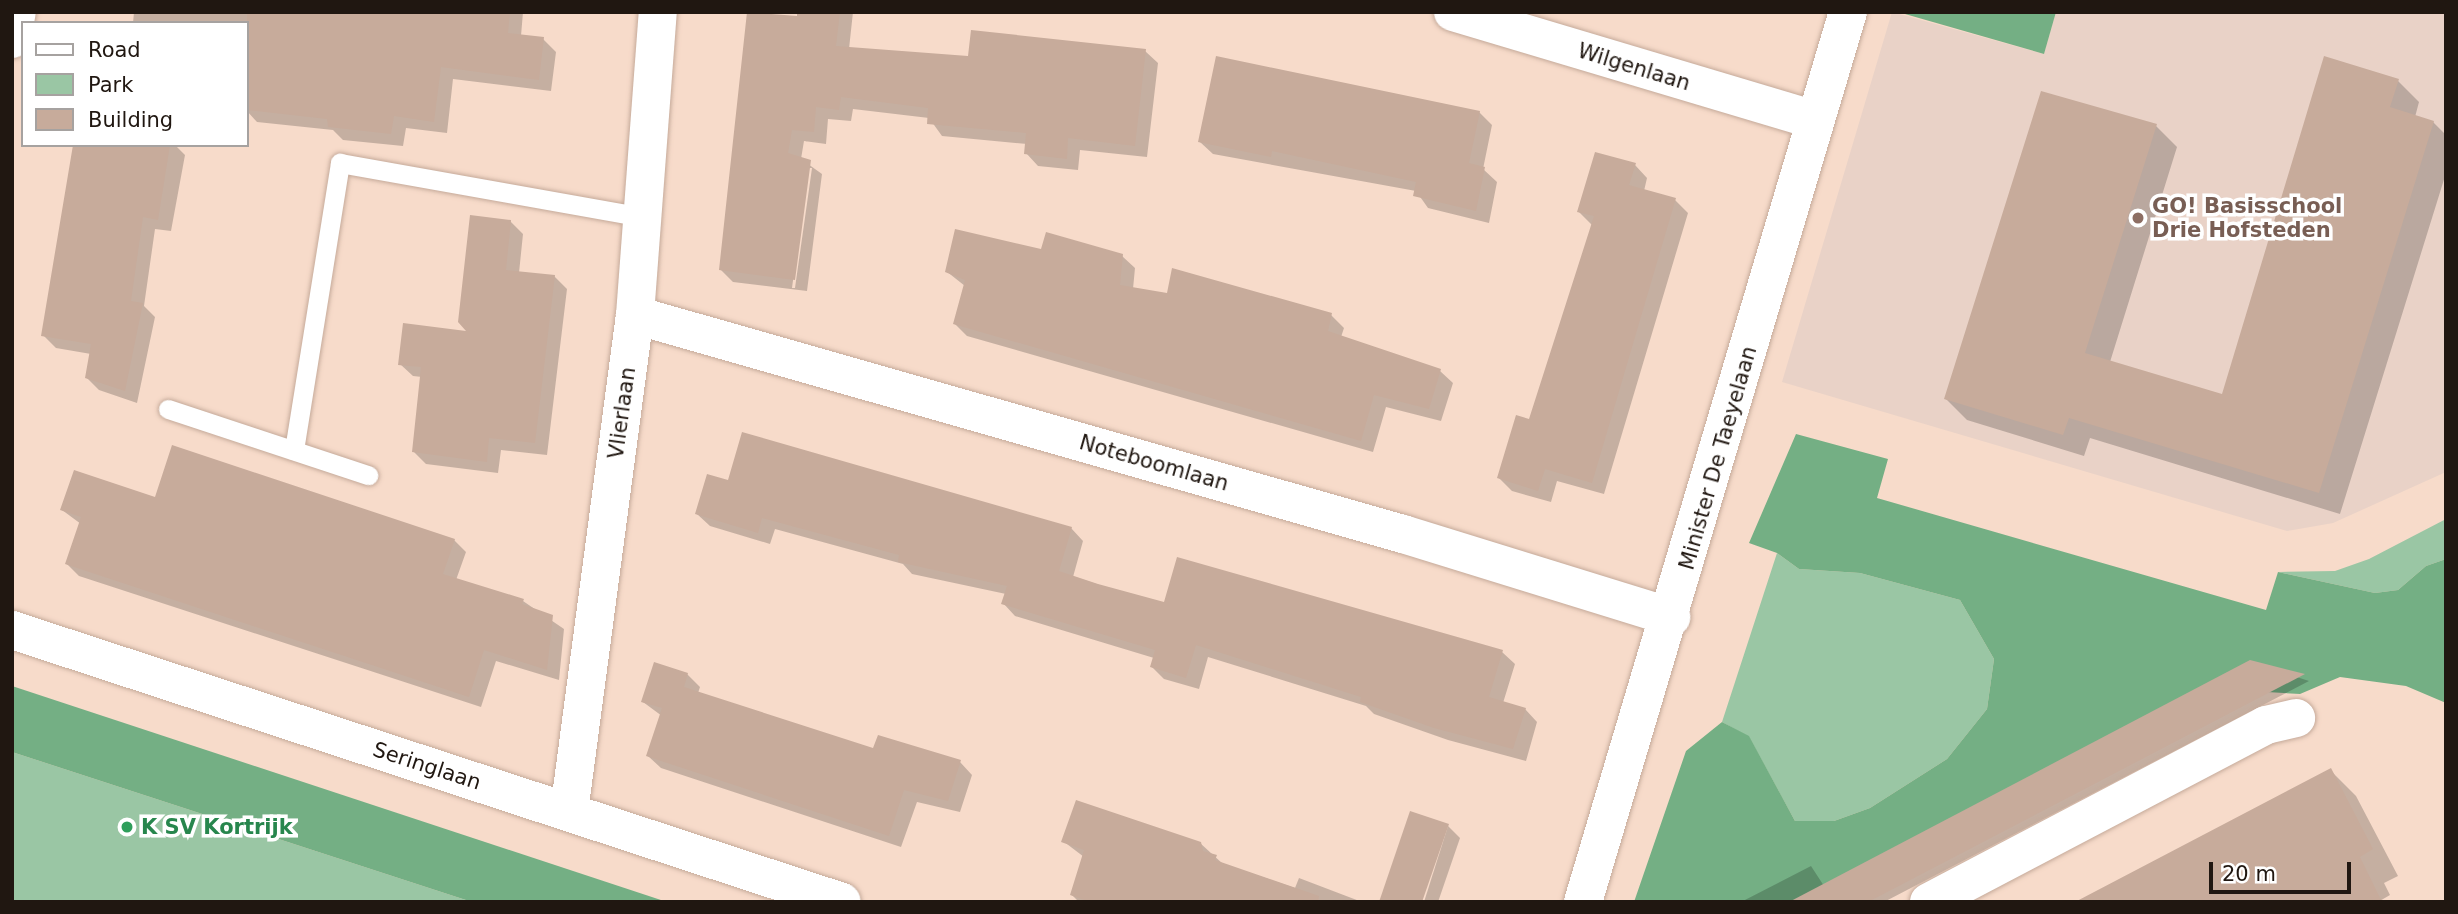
<!DOCTYPE html>
<html>
<head>
<meta charset="utf-8">
<style>
  body { margin:0 }
  #map { position:relative; width:2458px; height:914px; overflow:hidden; background:#f7dbca; font-family:"DejaVu Sans",sans-serif }
  div>[style] { position:absolute }
  [style*='--x'] { left:calc(var(--x)*1px); top:calc(var(--y)*1px); width:calc(var(--w)*1px); rotate:calc(var(--a)*1deg) }
  .commercial>* { inset:0; background:#e9d2c7 }
  .green>* { inset:0; background:#9ac6a4 }
  .forest>* { inset:0; background:#74af84 }
  .shadow>* { inset:0; background:#0003 }
  .building>* { inset:0; background:#c7ab9b }
  .roads { filter:drop-shadow(0 0 2px #c5aa9a) drop-shadow(0 0 2px #c5aa9a) }
  .lane>* { height:19px; margin:-9.5px; padding:0 9.5px; transform-origin:9.5px; border-radius:9.5px; background:#fff }
  .street>* { height:38px; margin:-19px; padding:0 19px; transform-origin:19px; border-radius:19px; background:#fff }
  .dots>* { width:19px; height:19px; translate:-50% -50%; box-sizing:border-box; border:4px solid #fff; border-radius:50% }
  span { translate:-50% -50%; white-space:nowrap; text-align:center; line-height:1.15; -webkit-text-stroke:7px #fff; paint-order:stroke }
  .street-label { font-size:21px; color:#201711 }
  .education-label { font-size:21px; color:#785e54; font-weight:700 }
  .left { translate:0 -50%; text-align:left }
  .leisure-label { font-size:21px; color:#27864d; font-weight:700 }
  .frame { position:absolute; inset:0; border:14px solid #201711; pointer-events:none }
  .legend { position:absolute; left:21px; top:21px; width:228px; height:126px; box-sizing:border-box; background:#fff; border:2px solid #a6a2a0; margin:0; padding:9px 12px; list-style:none; font-size:21px; color:#201711 }
  .legend li { display:flex; align-items:center; gap:14px; height:35px }
  .legend b { width:35px; border:2px solid #a6a2a0 }
  .scale { position:absolute; left:2209px; top:862px; width:142px; height:32px; box-sizing:border-box; border:4px solid #201711; border-top:0; padding-left:9px; font-size:21px; line-height:24px; white-space:nowrap; color:#201711; -webkit-text-stroke:5px #fff; paint-order:stroke }
</style>
</head>
<body>
<div id="map">
  <div class="commercial">
    <div style="clip-path:polygon(1892px 12px,2044px 54px,2056px 12px,2446px 12px,2446px 472px,2333px 523px,2287px 531px,1782px 382px)"></div>
  </div>
  <div class="green">
    <div style="clip-path:polygon(2446px 519px,2446px 559px,2426px 566px,2398px 590px,2375px 593px,2278px 572px,2335px 571px,2369px 559px)"></div>
    <div style="clip-path:polygon(1777px 553px,1799px 569px,1860px 573px,1960px 600px,1994px 659px,1987px 709px,1947px 759px,1870px 808px,1834px 821px,1795px 821px,1749px 737px,1722px 722px)"></div>
    <div style="clip-path:polygon(12px 752px,472px 902px,12px 902px)"></div>
  </div>
  <div class="forest">
    <div style="clip-path:polygon(1898px 12px,2056px 12px,2044px 54px)"></div>
    <div style="clip-path:polygon(1796px 434px,1888px 459px,1877px 498px,2266px 610px,2278px 572px,2375px 593px,2398px 590px,2426px 566px,2446px 559px,2446px 703px,2406px 686px,2340px 677px,2300px 694px,2267px 692px,1814px 902px,1634px 902px,1686px 751px,1722px 722px,1749px 736px,1795px 821px,1834px 821px,1870px 808px,1947px 759px,1987px 709px,1994px 659px,1960px 600px,1860px 573px,1799px 569px,1777px 553px,1749px 543px)"></div>
    <div style="clip-path:polygon(12px 686px,667px 902px,472px 902px,12px 752px)"></div>
  </div>
  <div class="shadow">
    <div style="clip-path:polygon(134px 12px,523px 12px,521px 36px,543px 39px,556px 52px,551px 91px,453px 79px,447px 133px,406px 128px,403px 146px,343px 140px,333px 130px,257px 122px,247px 111px,247px 23px,133px 23px)"></div>
    <div style="clip-path:polygon(evenodd,799px 12px,853px 12px,849px 49px,970px 58px,1145px 51px,1158px 63px,1147px 157px,1080px 150px,1078px 170px,1038px 166px,1026px 153px,1027px 144px,942px 136px,929px 118px,853px 109px,851px 121px,828px 119px,826px 144px,804px 141px,801px 159px,822px 174px,807px 291px,733px 282px,721px 270px,799px 12px,808px 168px,812px 168px,795px 288px,792px 288px,808px 168px)"></div>
    <div style="clip-path:polygon(2398px 81px,2419px 102px,2415px 117px,2433px 122px,2446px 135px,2446px 173px,2340px 514px,2090px 438px,2084px 456px,1967px 420px,1946px 399px,2156px 126px,2177px 147px,2110px 362px,2223px 397px)"></div>
    <div style="clip-path:polygon(1479px 112px,1492px 125px,1483px 169px,1497px 182px,1489px 223px,1428px 208px,1416px 191px,1213px 154px,1200px 142px)"></div>
    <div style="clip-path:polygon(129px 145px,175px 145px,185px 155px,171px 231px,155px 229px,144px 306px,155px 317px,137px 403px,99px 390px,87px 378px,91px 354px,56px 348px,43px 335px)"></div>
    <div style="clip-path:polygon(1635px 165px,1647px 178px,1644px 191px,1675px 200px,1688px 213px,1604px 494px,1557px 481px,1551px 502px,1512px 491px,1499px 478px,1530px 421px,1593px 226px,1579px 212px)"></div>
    <div style="clip-path:polygon(510px 221px,523px 234px,519px 273px,554px 276px,567px 289px,547px 455px,501px 450px,498px 473px,426px 464px,414px 452px,422px 377px,413px 376px,400px 364px,471px 333px)"></div>
    <div style="clip-path:polygon(1042px 251px,1122px 256px,1135px 268px,1133px 289px,1331px 315px,1344px 328px,1341px 337px,1440px 371px,1453px 383px,1441px 421px,1386px 407px,1373px 452px,967px 336px,955px 324px,965px 286px,946px 271px)"></div>
    <div style="clip-path:polygon(729px 482px,1071px 528px,1083px 541px,1073px 577px,1165px 605px,1502px 652px,1515px 664px,1503px 703px,1525px 709px,1537px 722px,1526px 761px,1448px 740px,1374px 714px,1366px 706px,1208px 657px,1199px 689px,1164px 679px,1152px 667px,1154px 658px,1015px 616px,1003px 603px,1006px 594px,912px 574px,903px 564px,775px 529px,770px 544px,710px 526px,697px 514px)"></div>
    <div style="clip-path:polygon(156px 499px,454px 540px,466px 552px,456px 580px,523px 601px,564px 629px,559px 680px,496px 661px,481px 707px,79px 576px,67px 564px,81px 524px,62px 510px)"></div>
    <div style="clip-path:polygon(2250px 662px,2309px 681px,1884px 902px,1741px 902px,1811px 866px,1824px 886px)"></div>
    <div style="clip-path:polygon(687px 674px,700px 687px,698px 693px,874px 750px,960px 762px,972px 775px,960px 812px,917px 802px,901px 847px,661px 768px,648px 756px,662px 716px,643px 702px)"></div>
    <div style="clip-path:polygon(2330px 770px,2356px 796px,2398px 876px,2384px 883px,2390px 895px,2378px 902px,2079px 902px)"></div>
    <div style="clip-path:polygon(1448px 826px,1460px 838px,1438px 902px,1424px 902px)"></div>
    <div style="clip-path:polygon(1063px 841px,1200px 843px,1223px 864px,1295px 888px,1299px 878px,1362px 902px,1079px 902px,1072px 895px,1084px 857px)"></div>
  </div>
  <div class="building">
    <div style="clip-path:polygon(247px 12px,510px 12px,508px 33px,544px 37px,539px 80px,441px 67px,434px 122px,394px 116px,391px 134px,328px 127px,327px 119px,247px 110px)"></div>
    <div style="clip-path:polygon(747px 12px,797px 16px,797px 12px,840px 12px,836px 46px,968px 56px,971px 30px,1146px 49px,1135px 146px,1068px 138px,1067px 159px,1024px 154px,1026px 133px,927px 124px,928px 108px,841px 97px,839px 110px,816px 107px,814px 132px,792px 130px,788px 153px,811px 160px,795px 280px,719px 270px)"></div>
    <div style="clip-path:polygon(1216px 56px,1480px 111px,1469px 163px,1485px 167px,1476px 211px,1413px 196px,1416px 182px,1272px 151px,1271px 157px,1198px 142px)"></div>
    <div style="clip-path:polygon(2324px 56px,2399px 79px,2390px 107px,2434px 121px,2319px 493px,2069px 418px,2063px 435px,1944px 399px,2041px 91px,2157px 124px,2085px 353px,2222px 394px)"></div>
    <div style="clip-path:polygon(73px 145px,170px 145px,158px 220px,143px 217px,131px 301px,143px 303px,125px 391px,85px 378px,91px 344px,41px 336px)"></div>
    <div style="clip-path:polygon(1595px 152px,1636px 163px,1629px 185px,1676px 198px,1592px 483px,1545px 469px,1538px 491px,1497px 478px,1516px 415px,1529px 419px,1594px 216px,1577px 212px)"></div>
    <div style="clip-path:polygon(470px 215px,511px 220px,506px 270px,555px 275px,535px 443px,489px 438px,487px 462px,412px 452px,421px 367px,398px 365px,403px 323px,466px 331px,458px 322px)"></div>
    <div style="clip-path:polygon(955px 229px,1041px 249px,1046px 232px,1123px 254px,1120px 285px,1167px 293px,1172px 268px,1332px 313px,1328px 331px,1441px 369px,1429px 409px,1374px 395px,1361px 441px,953px 324px,965px 280px,945px 272px)"></div>
    <div style="clip-path:polygon(742px 432px,1072px 527px,1059px 571px,1098px 584px,1164px 602px,1177px 557px,1503px 650px,1489px 697px,1526px 708px,1513px 749px,1434px 728px,1360px 702px,1361px 697px,1196px 645px,1186px 678px,1150px 667px,1155px 650px,1001px 604px,1007px 586px,898px 562px,899px 555px,762px 518px,758px 533px,695px 514px,707px 474px,728px 480px)"></div>
    <div style="clip-path:polygon(172px 445px,455px 539px,443px 574px,524px 599px,522px 604px,553px 615px,547px 670px,484px 650px,469px 697px,65px 564px,81px 517px,60px 510px,74px 470px,155px 497px)"></div>
    <div style="clip-path:polygon(2250px 660px,2305px 674px,1868px 902px,1789px 902px)"></div>
    <div style="clip-path:polygon(654px 662px,688px 673px,684px 687px,873px 748px,878px 735px,961px 760px,948px 801px,904px 790px,889px 836px,646px 756px,662px 708px,641px 702px)"></div>
    <div style="clip-path:polygon(2331px 768px,2373px 849px,2360px 857px,2382px 902px,2075px 902px)"></div>
    <div style="clip-path:polygon(1076px 800px,1201px 842px,1203px 851px,1217px 855px,1215px 860px,1319px 896px,1318px 902px,1090px 902px,1070px 895px,1084px 850px,1061px 842px)"></div>
    <div style="clip-path:polygon(1410px 811px,1449px 824px,1422px 902px,1379px 902px)"></div>
  </div>
  <div class="roads">
    <div class="lane">
      <div style="--x:168;--y:409;--w:211;--a:18.3"></div>
      <div style="--x:294;--y:450;--w:291;--a:-80.9"></div>
      <div style="--x:340;--y:163;--w:309;--a:10.1"></div>
    </div>
    <div class="street">
      <div style="--x:1453;--y:12;--w:378;--a:16.6"></div>
      <div style="--x:12;--y:39;--w:27;--a:-80"></div>
      <div style="--x:635;--y:315;--w:799;--a:15.92"></div>
      <div style="--x:1403;--y:534;--w:281;--a:17.2"></div>
      <div style="--x:12;--y:630;--w:873;--a:18.14"></div>
      <div style="--x:569;--y:812;--w:501;--a:-82.44"></div>
      <div style="--x:635;--y:315;--w:304;--a:-85.7"></div>
      <div style="--x:1583;--y:902;--w:929;--a:-73.42"></div>
      <div style="--x:1929;--y:902;--w:381;--a:-27.7"></div>
      <div style="--x:2266;--y:725;--w:31;--a:-13"></div>
    </div>
  </div>
  <div class="dots">
    <div style="left:2138px;top:218px;background:#8d6e63"></div>
    <div style="left:127px;top:827px;background:#2e9e5b"></div>
  </div>
  <div class="street-label">
    <span style="left:1634px;top:67px;rotate:17deg">Wilgenlaan</span>
    <span style="left:622px;top:413px;rotate:-82deg">Vlierlaan</span>
    <span style="left:1718px;top:458px;rotate:-74deg">Minister De Taeyelaan</span>
    <span style="left:1154px;top:463px;rotate:16deg">Noteboomlaan</span>
    <span style="left:427px;top:766px;rotate:18deg">Seringlaan</span>
  </div>
  <div class="education-label">
    <span class="left" style="left:2152px;top:218px">GO! Basisschool<br>Drie Hofsteden</span>
  </div>
  <div class="leisure-label">
    <span class="left" style="left:141px;top:827px">K SV Kortrijk</span>
  </div>
  <div class="frame"></div>
  <ul class="legend">
  <li><b style="height:9px;background:#fff"></b>Road</li>
  <li><b style="height:19px;background:#9ac6a4"></b>Park</li>
  <li><b style="height:19px;background:#c7ab9b"></b>Building</li>
  </ul>
  <div class="scale">20 m</div>
</div>
</body>
</html>
